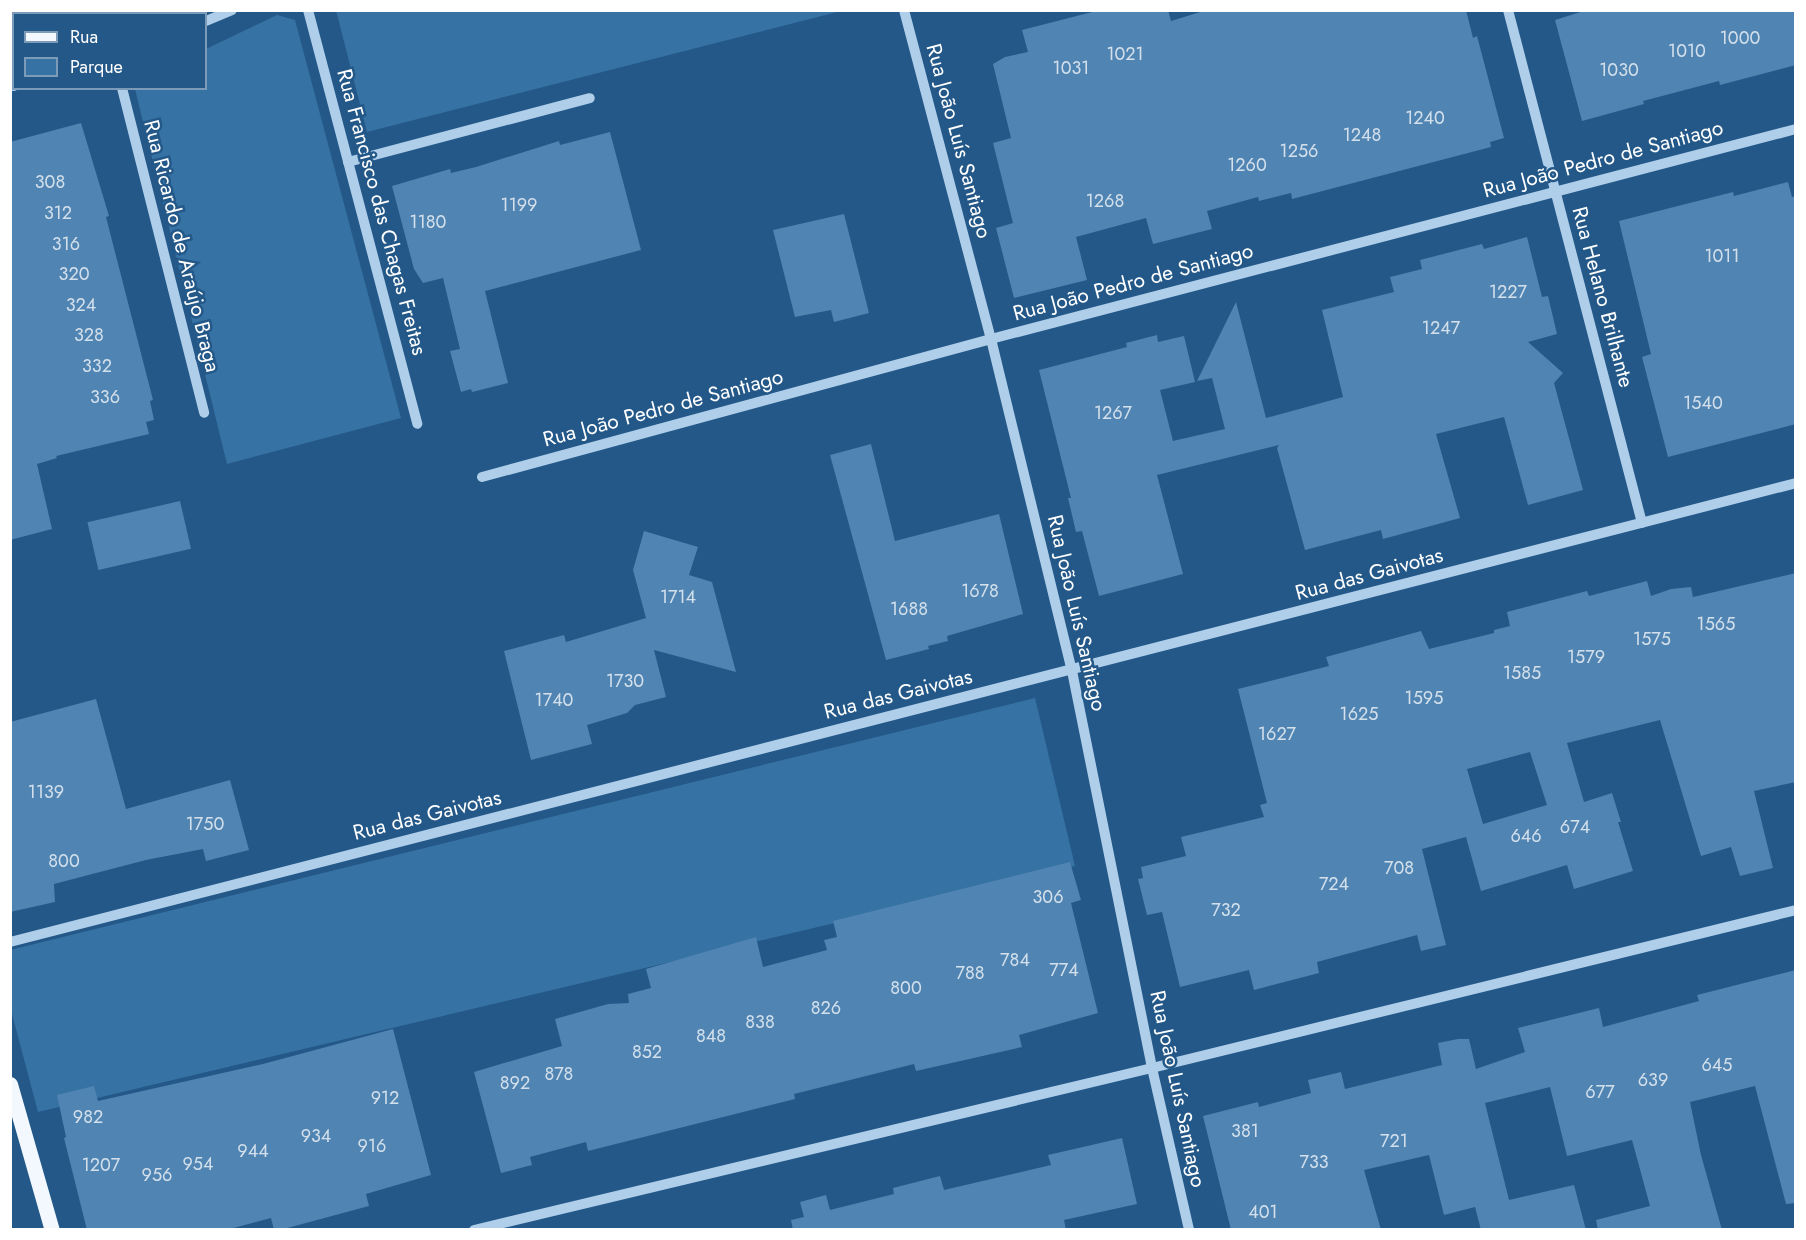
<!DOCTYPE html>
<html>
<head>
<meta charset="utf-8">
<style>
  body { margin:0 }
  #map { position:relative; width:1806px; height:1240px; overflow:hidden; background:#235888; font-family:Jost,sans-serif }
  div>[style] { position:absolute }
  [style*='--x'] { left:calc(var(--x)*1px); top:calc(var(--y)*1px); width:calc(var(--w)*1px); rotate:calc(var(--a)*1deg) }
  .green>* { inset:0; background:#3772a5 }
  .building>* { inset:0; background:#5084b2; transform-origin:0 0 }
  .minor>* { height:10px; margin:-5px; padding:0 5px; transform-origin:5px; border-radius:5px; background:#afceea }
  .major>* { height:15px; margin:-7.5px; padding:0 7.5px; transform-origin:7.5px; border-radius:7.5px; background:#f2f8fe }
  span { translate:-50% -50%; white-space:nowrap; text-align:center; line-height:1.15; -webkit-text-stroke:5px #235888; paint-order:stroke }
  .number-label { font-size:18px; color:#d3e0ec }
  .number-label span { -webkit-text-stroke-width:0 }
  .street-label { font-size:21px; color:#fff }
  .frame { position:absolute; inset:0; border:12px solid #fff; pointer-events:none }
  .legend { position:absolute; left:12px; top:12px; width:195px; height:78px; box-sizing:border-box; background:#235888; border:2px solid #7b9bb8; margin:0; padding:8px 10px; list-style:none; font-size:18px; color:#fff }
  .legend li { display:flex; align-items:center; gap:12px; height:30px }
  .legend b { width:30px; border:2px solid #7b9bb8 }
</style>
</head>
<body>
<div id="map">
  <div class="green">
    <div style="clip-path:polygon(336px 10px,841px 10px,841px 11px,367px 132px)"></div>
    <div style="clip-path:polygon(277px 15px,295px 20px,401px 418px,227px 464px,135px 89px,206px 88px,206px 49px)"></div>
    <div style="clip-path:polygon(1035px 698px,1075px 866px,38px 1112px,11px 1010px,10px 950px)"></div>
  </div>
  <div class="building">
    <div style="clip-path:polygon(1100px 10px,1168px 10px,1171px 21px,1207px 10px,1466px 10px,1473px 38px,1477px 36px,1504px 138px,1490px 142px,1491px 147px,1292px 199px,1291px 193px,1259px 201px,1258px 197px,1207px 211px,1212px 229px,1153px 244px,1146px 218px,1076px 237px,1087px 280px,1014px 298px,996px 228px,1013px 223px,993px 143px,1011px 138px,993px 64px,1005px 57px,1028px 52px,1022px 30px)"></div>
    <div style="clip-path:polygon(1587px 10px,1796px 10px,1796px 65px,1720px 85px,1719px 81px,1643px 101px,1644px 104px,1582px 121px,1555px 20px)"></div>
    <div style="clip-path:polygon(81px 123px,109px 216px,106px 217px,153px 400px,150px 401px,154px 420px,146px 422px,149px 434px,56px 456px,57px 458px,37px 464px,52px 529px,10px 540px,10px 142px)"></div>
    <div style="clip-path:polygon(610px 132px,641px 250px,485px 291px,508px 383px,472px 392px,471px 389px,461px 392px,450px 351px,460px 349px,443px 278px,423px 283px,414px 269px,392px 186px,450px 169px,451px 173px,476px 167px,559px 141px,560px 145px)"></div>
    <div style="clip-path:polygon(1788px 182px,1792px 197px,1796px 196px,1796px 424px,1668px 457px,1642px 357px,1651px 354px,1619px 221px,1733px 192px,1734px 196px)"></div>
    <div style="clip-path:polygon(844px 214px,869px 313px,834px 322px,831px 310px,795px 317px,773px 230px)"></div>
    <div style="clip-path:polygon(1527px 237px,1542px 297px,1548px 296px,1557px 334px,1528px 342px,1563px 373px,1554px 383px,1583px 490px,1528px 505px,1504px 417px,1436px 434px,1460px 518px,1383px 539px,1381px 530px,1305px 550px,1277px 448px,1279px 445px,1157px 475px,1183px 574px,1099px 596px,1082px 531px,1076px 532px,1068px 498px,1071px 498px,1039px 370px,1127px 347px,1126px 343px,1157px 335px,1158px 342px,1184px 336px,1195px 382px,1160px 390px,1173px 441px,1225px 429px,1212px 378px,1197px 381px,1236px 302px,1266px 418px,1343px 397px,1322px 310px,1394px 292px,1390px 277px,1422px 269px,1420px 260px,1482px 244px,1484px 249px)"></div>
    <div style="clip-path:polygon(871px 444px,895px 541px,999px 514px,1023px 614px,947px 636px,948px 641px,928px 646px,929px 649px,886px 660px,830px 455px)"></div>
    <div style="left:180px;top:501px;width:49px;height:95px;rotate:77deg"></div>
    <div style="clip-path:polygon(644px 531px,698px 547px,689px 575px,712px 582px,736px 672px,654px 650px,666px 697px,635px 705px,627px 713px,587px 725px,592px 744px,531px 760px,504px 651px,564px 635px,566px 642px,646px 618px,633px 570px)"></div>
    <div style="clip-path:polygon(evenodd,1796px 573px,1796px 782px,1754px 791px,1773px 868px,1740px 876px,1731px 847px,1701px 856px,1660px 720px,1567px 743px,1584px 802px,1612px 793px,1621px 822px,1618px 822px,1633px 871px,1574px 889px,1567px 865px,1481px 891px,1466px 837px,1422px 849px,1446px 945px,1421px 951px,1417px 935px,1317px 962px,1319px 973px,1254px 990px,1249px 970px,1180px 987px,1162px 912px,1147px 915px,1138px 879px,1143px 878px,1141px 867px,1186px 856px,1181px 837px,1264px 817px,1260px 805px,1267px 803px,1238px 689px,1329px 666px,1326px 657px,1421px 631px,1429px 649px,1494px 633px,1494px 630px,1510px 626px,1507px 612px,1587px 591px,1589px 596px,1647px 581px,1651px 596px,1671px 589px,1691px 587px,1693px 597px,1796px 573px,1530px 752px,1547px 805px,1483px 824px,1467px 769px,1530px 752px)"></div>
    <div style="clip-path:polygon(96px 699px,126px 809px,230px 780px,249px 850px,206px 861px,203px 849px,146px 860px,54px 884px,55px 902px,10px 912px,10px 722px)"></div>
    <div style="clip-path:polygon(1070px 862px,1081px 900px,1071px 903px,1098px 1013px,1019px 1035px,1022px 1047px,916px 1071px,914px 1064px,794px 1094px,795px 1099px,588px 1151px,586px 1142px,530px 1157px,532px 1165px,501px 1173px,474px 1072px,562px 1046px,555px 1019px,608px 1004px,629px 1003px,628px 994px,651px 988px,646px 969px,756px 937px,763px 967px,827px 950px,824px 940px,837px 937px,833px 921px)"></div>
    <div style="clip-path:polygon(1796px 970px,1796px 1203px,1786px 1204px,1755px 1086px,1690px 1102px,1701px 1155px,1722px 1230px,1598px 1230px,1596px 1220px,1650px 1206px,1632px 1140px,1567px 1156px,1550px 1087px,1485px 1103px,1509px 1200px,1574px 1185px,1586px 1230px,1481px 1230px,1475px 1207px,1444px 1215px,1429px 1155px,1364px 1170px,1381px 1230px,1231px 1230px,1203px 1116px,1258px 1102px,1259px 1107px,1311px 1093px,1308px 1080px,1341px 1072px,1345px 1089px,1442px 1065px,1438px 1043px,1458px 1039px,1469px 1039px,1476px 1069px,1525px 1052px,1518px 1028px,1599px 1008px,1603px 1027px,1699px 1001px,1697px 995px)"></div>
    <div style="clip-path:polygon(393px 1029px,431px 1175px,366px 1194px,369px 1206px,280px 1230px,274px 1230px,271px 1218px,226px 1230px,87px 1230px,64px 1138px,66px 1137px,57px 1095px,94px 1086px,98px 1101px,263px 1064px)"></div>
    <div style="clip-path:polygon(1122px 1138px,1137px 1204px,1064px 1220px,1066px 1230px,793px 1230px,791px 1220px,804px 1217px,800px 1202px,826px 1195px,830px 1210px,894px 1194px,893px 1188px,940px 1176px,944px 1190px,1051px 1165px,1048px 1155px)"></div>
  </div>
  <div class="minor">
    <div style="--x:103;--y:10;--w:4;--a:76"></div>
    <div style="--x:308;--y:10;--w:428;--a:75.2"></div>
    <div style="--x:904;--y:10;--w:340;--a:75.2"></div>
    <div style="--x:991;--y:339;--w:342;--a:76.3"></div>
    <div style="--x:1072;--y:671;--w:405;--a:78.6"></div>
    <div style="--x:1152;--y:1068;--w:166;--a:77.1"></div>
    <div style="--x:1508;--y:10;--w:530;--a:75.36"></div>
    <div style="--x:206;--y:21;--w:28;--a:-23"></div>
    <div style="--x:10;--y:86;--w:4;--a:0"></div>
    <div style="--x:122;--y:88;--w:335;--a:75.8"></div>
    <div style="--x:348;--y:162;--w:250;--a:-14.8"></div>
    <div style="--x:482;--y:477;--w:527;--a:-15.17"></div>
    <div style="--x:991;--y:339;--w:832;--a:-14.62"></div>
    <div style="--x:10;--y:942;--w:1844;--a:-14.41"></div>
    <div style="--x:474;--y:1230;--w:697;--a:-13.44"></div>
    <div style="--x:1152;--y:1068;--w:663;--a:-13.78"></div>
  </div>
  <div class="major">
    <div style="--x:10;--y:1084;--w:152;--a:74"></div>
  </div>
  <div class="number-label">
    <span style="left:1740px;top:38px">1000</span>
    <span style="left:1687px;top:51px">1010</span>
    <span style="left:1125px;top:54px">1021</span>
    <span style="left:1071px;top:68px">1031</span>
    <span style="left:1619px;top:70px">1030</span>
    <span style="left:1425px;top:118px">1240</span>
    <span style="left:1362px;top:135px">1248</span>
    <span style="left:1299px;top:151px">1256</span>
    <span style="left:1247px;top:165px">1260</span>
    <span style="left:50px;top:182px">308</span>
    <span style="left:1105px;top:201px">1268</span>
    <span style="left:519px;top:205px">1199</span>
    <span style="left:58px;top:213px">312</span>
    <span style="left:428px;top:222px">1180</span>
    <span style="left:66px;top:244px">316</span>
    <span style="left:1722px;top:256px">1011</span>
    <span style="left:74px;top:274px">320</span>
    <span style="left:1508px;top:292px">1227</span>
    <span style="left:81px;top:305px">324</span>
    <span style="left:1441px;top:328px">1247</span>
    <span style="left:89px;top:335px">328</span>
    <span style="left:97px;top:366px">332</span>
    <span style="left:105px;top:397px">336</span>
    <span style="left:1703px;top:403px">1540</span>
    <span style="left:1113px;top:413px">1267</span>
    <span style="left:980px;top:591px">1678</span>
    <span style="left:678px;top:597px">1714</span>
    <span style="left:909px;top:609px">1688</span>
    <span style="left:1716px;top:624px">1565</span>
    <span style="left:1652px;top:639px">1575</span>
    <span style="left:1586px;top:657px">1579</span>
    <span style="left:1522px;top:673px">1585</span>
    <span style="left:625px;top:681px">1730</span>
    <span style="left:1424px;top:698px">1595</span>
    <span style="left:554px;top:700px">1740</span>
    <span style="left:1359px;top:714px">1625</span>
    <span style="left:1277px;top:734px">1627</span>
    <span style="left:46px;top:792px">1139</span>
    <span style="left:205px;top:824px">1750</span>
    <span style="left:1575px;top:827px">674</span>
    <span style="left:1526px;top:836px">646</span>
    <span style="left:64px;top:861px">800</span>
    <span style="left:1399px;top:868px">708</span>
    <span style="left:1334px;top:884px">724</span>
    <span style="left:1048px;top:897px">306</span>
    <span style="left:1226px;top:910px">732</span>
    <span style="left:1015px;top:960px">784</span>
    <span style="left:1064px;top:970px">774</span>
    <span style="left:970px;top:973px">788</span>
    <span style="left:906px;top:988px">800</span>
    <span style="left:826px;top:1008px">826</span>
    <span style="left:760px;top:1022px">838</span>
    <span style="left:711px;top:1036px">848</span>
    <span style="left:647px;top:1052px">852</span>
    <span style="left:1717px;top:1065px">645</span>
    <span style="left:559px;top:1074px">878</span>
    <span style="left:1653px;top:1080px">639</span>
    <span style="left:515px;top:1083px">892</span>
    <span style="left:1600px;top:1092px">677</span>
    <span style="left:385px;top:1098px">912</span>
    <span style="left:88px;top:1117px">982</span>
    <span style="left:1245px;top:1131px">381</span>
    <span style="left:316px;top:1136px">934</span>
    <span style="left:1394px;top:1141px">721</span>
    <span style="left:372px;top:1146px">916</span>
    <span style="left:253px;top:1151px">944</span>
    <span style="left:1314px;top:1162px">733</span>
    <span style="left:198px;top:1164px">954</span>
    <span style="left:101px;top:1165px">1207</span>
    <span style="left:157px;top:1175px">956</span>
    <span style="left:1263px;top:1212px">401</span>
  </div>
  <div class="street-label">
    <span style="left:959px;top:141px;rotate:75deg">Rua João Luís Santiago</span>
    <span style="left:1603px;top:159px;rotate:-15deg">Rua João Pedro de Santiago</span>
    <span style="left:382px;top:212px;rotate:75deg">Rua Francisco das Chagas Freitas</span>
    <span style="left:182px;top:246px;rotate:76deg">Rua Ricardo de Araújo Braga</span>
    <span style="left:1133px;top:282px;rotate:-15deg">Rua João Pedro de Santiago</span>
    <span style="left:1603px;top:297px;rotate:75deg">Rua Helano Brilhante</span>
    <span style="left:663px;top:408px;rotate:-15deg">Rua João Pedro de Santiago</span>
    <span style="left:1369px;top:574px;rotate:-15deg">Rua das Gaivotas</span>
    <span style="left:1077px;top:613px;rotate:77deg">Rua João Luís Santiago</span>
    <span style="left:898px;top:694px;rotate:-14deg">Rua das Gaivotas</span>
    <span style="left:427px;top:815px;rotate:-14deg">Rua das Gaivotas</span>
    <span style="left:1178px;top:1089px;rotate:78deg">Rua João Luís Santiago</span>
  </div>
  <div class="frame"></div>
  <ul class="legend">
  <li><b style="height:8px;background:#f2f8fe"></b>Rua</li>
  <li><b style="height:16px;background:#3772a5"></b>Parque</li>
  </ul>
</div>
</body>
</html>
